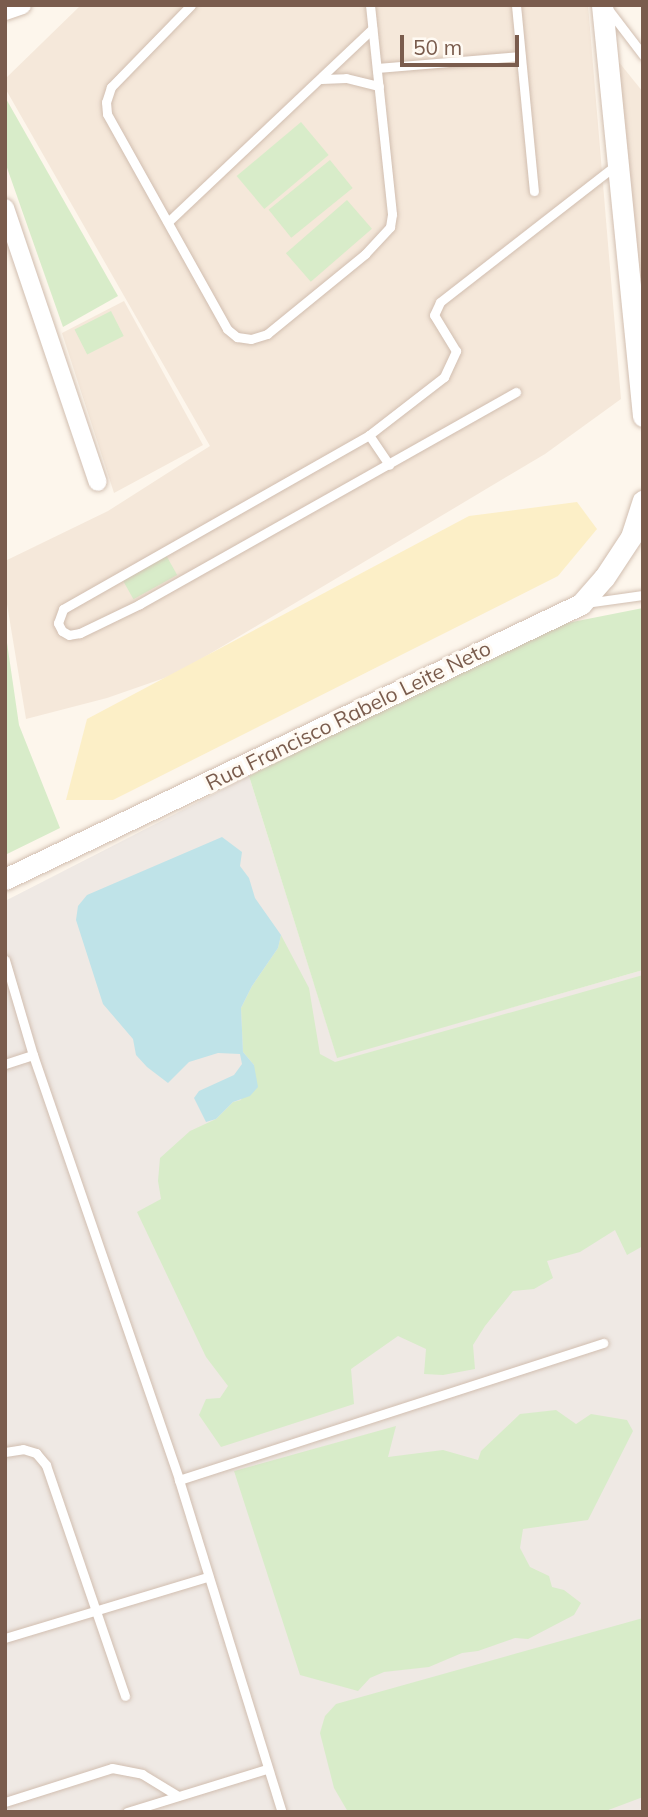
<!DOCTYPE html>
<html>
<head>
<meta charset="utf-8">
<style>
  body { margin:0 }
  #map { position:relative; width:648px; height:1817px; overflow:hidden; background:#fdf6ec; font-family:Mulish,sans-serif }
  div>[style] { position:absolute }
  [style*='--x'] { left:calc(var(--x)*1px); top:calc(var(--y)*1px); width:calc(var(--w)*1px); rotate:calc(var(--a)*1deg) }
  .residential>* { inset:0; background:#f5e8da }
  .industrial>* { inset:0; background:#efe9e4 }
  .green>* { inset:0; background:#d8ecc9; transform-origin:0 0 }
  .sand>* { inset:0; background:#fcefc7 }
  .water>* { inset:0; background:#bfe3e8 }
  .roads { filter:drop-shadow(0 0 2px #d1beb0) drop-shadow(0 0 2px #d1beb0) }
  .service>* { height:9px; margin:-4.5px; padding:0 4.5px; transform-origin:4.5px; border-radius:4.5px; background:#fff }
  .minor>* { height:18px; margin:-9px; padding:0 9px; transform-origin:9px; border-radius:9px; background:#fff }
  .tertiary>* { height:21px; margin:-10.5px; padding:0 10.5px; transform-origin:10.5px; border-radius:10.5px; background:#fff }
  span { translate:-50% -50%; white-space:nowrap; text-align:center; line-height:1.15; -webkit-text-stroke:6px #fffaf3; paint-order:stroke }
  .street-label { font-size:21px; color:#7a5c4d }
  .frame { position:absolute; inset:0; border:7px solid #7a5c4d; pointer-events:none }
  .scale { position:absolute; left:400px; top:35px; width:119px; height:32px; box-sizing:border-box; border:4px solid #7a5c4d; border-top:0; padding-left:9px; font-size:21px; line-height:24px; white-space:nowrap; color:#7a5c4d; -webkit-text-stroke:5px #fffaf3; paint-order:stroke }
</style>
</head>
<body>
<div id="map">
  <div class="residential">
    <div style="clip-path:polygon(81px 5px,588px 5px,621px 399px,545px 454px,176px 674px,107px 698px,26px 719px,5px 592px,5px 561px,108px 511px,210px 446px,5px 88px,5px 79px)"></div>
    <div style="clip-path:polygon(618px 61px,643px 92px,643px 334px)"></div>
    <div style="clip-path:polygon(124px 301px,203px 445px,114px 493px,62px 333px)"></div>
  </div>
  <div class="industrial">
    <div style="clip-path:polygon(249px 776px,337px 1057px,643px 970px,643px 1812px,5px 1812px,5px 901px)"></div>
  </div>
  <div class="green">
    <div style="clip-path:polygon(5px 97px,118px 296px,63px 327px,5px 162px)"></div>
    <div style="left:301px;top:122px;width:43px;height:84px;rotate:50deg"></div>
    <div style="left:330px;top:160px;width:36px;height:79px;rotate:51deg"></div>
    <div style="left:347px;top:200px;width:38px;height:81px;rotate:49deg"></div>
    <div style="left:111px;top:311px;width:28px;height:41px;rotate:63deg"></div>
    <div style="left:166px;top:555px;width:23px;height:50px;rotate:61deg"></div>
    <div style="clip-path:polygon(643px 608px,643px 970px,337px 1058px,249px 776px,552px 626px)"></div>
    <div style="clip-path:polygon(5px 629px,19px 725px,60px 828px,5px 855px)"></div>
    <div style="clip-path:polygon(281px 935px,309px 988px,320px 1054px,335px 1062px,643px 975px,643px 1246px,627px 1255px,615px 1230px,580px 1252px,547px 1261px,553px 1278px,534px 1289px,513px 1291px,485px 1326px,473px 1345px,475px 1369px,443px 1375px,424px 1374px,426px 1349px,398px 1336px,351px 1369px,354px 1404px,221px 1447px,199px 1415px,206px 1399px,220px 1398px,228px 1386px,206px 1357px,137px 1212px,161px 1199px,158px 1181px,160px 1158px,190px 1131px,216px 1119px,233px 1102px,241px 1100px,254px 1065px,243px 1052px,241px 1008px,252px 986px,278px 948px)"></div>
    <div style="clip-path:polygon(556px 1410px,576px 1424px,591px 1414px,627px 1420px,633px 1431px,588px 1520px,523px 1529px,520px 1548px,530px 1567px,549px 1576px,552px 1587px,564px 1590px,581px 1603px,574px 1615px,528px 1639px,515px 1638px,478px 1651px,462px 1653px,429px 1667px,384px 1672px,370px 1678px,358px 1691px,300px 1675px,234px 1471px,396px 1426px,388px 1457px,443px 1450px,478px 1460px,481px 1451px,520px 1414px)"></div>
    <div style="clip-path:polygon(643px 1618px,643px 1797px,603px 1812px,348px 1812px,334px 1788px,320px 1733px,325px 1716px,336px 1704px)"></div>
  </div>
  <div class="sand">
    <div style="clip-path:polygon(577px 502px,597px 529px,558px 576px,113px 800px,66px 800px,87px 719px,469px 516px)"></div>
  </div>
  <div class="water">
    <div style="clip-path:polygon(222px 837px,242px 852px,240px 866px,249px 878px,255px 898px,281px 935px,278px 948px,252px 986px,241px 1008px,243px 1052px,254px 1065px,258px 1087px,250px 1096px,233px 1102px,216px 1119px,206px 1122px,194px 1098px,199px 1091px,234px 1075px,242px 1064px,240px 1054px,218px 1053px,189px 1062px,168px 1083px,147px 1067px,136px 1055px,133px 1039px,103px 1004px,76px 920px,78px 906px,87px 895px)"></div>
  </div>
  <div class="roads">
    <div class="service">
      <div style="--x:191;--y:5;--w:115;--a:134.3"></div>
      <div style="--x:111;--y:87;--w:16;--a:108"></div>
      <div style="--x:106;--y:102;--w:12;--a:85"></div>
      <div style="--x:107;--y:114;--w:246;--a:60.8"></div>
      <div style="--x:227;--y:329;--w:13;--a:39"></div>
      <div style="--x:237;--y:337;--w:14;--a:8"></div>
      <div style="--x:251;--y:339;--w:17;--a:-17"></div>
      <div style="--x:267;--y:334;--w:127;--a:-39.2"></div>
      <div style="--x:365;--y:254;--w:37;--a:-47"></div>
      <div style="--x:390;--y:227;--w:13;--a:-81"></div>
      <div style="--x:392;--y:214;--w:210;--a:-96"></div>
      <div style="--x:516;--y:5;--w:187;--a:84.5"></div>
      <div style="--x:608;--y:9;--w:58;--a:52.7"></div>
      <div style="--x:377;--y:68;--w:144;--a:-4.8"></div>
      <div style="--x:321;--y:79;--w:25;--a:-2"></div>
      <div style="--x:346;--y:78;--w:34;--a:14"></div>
      <div style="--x:168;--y:222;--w:281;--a:-43.4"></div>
      <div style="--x:516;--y:392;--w:432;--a:150.6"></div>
      <div style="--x:140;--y:604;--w:67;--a:154.2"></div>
      <div style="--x:80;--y:633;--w:11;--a:170"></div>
      <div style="--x:69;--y:635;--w:8;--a:-150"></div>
      <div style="--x:62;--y:631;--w:9;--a:-117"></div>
      <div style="--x:58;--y:623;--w:15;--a:-70"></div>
      <div style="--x:63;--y:609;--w:352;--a:-29.6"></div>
      <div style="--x:369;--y:435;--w:95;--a:-37.7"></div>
      <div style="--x:444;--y:377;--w:29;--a:-65"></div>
      <div style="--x:456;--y:351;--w:42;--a:-121.4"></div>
      <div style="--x:434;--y:315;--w:14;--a:-65"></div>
      <div style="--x:440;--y:302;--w:223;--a:-37.9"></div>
      <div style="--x:369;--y:435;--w:36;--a:56"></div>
      <div style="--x:586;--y:603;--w:58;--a:-8"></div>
      <div style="--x:5;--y:960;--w:99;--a:73.6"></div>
      <div style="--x:33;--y:1055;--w:449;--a:71"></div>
      <div style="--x:179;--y:1480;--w:348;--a:72.8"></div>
      <div style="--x:5;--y:1064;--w:29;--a:-18"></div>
      <div style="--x:5;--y:1452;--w:18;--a:-9"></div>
      <div style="--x:23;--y:1449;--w:14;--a:17"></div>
      <div style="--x:36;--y:1453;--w:16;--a:50"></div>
      <div style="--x:46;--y:1465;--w:244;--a:71.1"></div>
      <div style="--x:179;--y:1480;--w:446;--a:-17.9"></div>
      <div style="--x:5;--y:1638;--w:211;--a:-16.8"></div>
      <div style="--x:5;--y:1802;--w:112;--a:-17.6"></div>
      <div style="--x:112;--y:1768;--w:31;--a:11"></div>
      <div style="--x:142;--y:1774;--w:42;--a:31.4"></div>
      <div style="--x:127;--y:1812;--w:146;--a:-17.1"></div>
    </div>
    <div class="minor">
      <div style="--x:5;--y:11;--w:18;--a:-19"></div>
      <div style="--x:5;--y:208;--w:289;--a:71.3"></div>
    </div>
    <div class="tertiary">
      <div style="--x:602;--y:5;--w:413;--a:84.3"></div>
      <div style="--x:5;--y:879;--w:638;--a:-25.52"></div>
      <div style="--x:581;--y:604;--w:35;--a:-49"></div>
      <div style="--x:604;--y:578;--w:49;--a:-56.6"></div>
      <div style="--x:631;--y:537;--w:38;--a:-72"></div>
    </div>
  </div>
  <div class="street-label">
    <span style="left:348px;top:715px;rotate:-26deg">Rua Francisco Rabelo Leite Neto</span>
  </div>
  <div class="frame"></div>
  <div class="scale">50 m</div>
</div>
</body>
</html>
